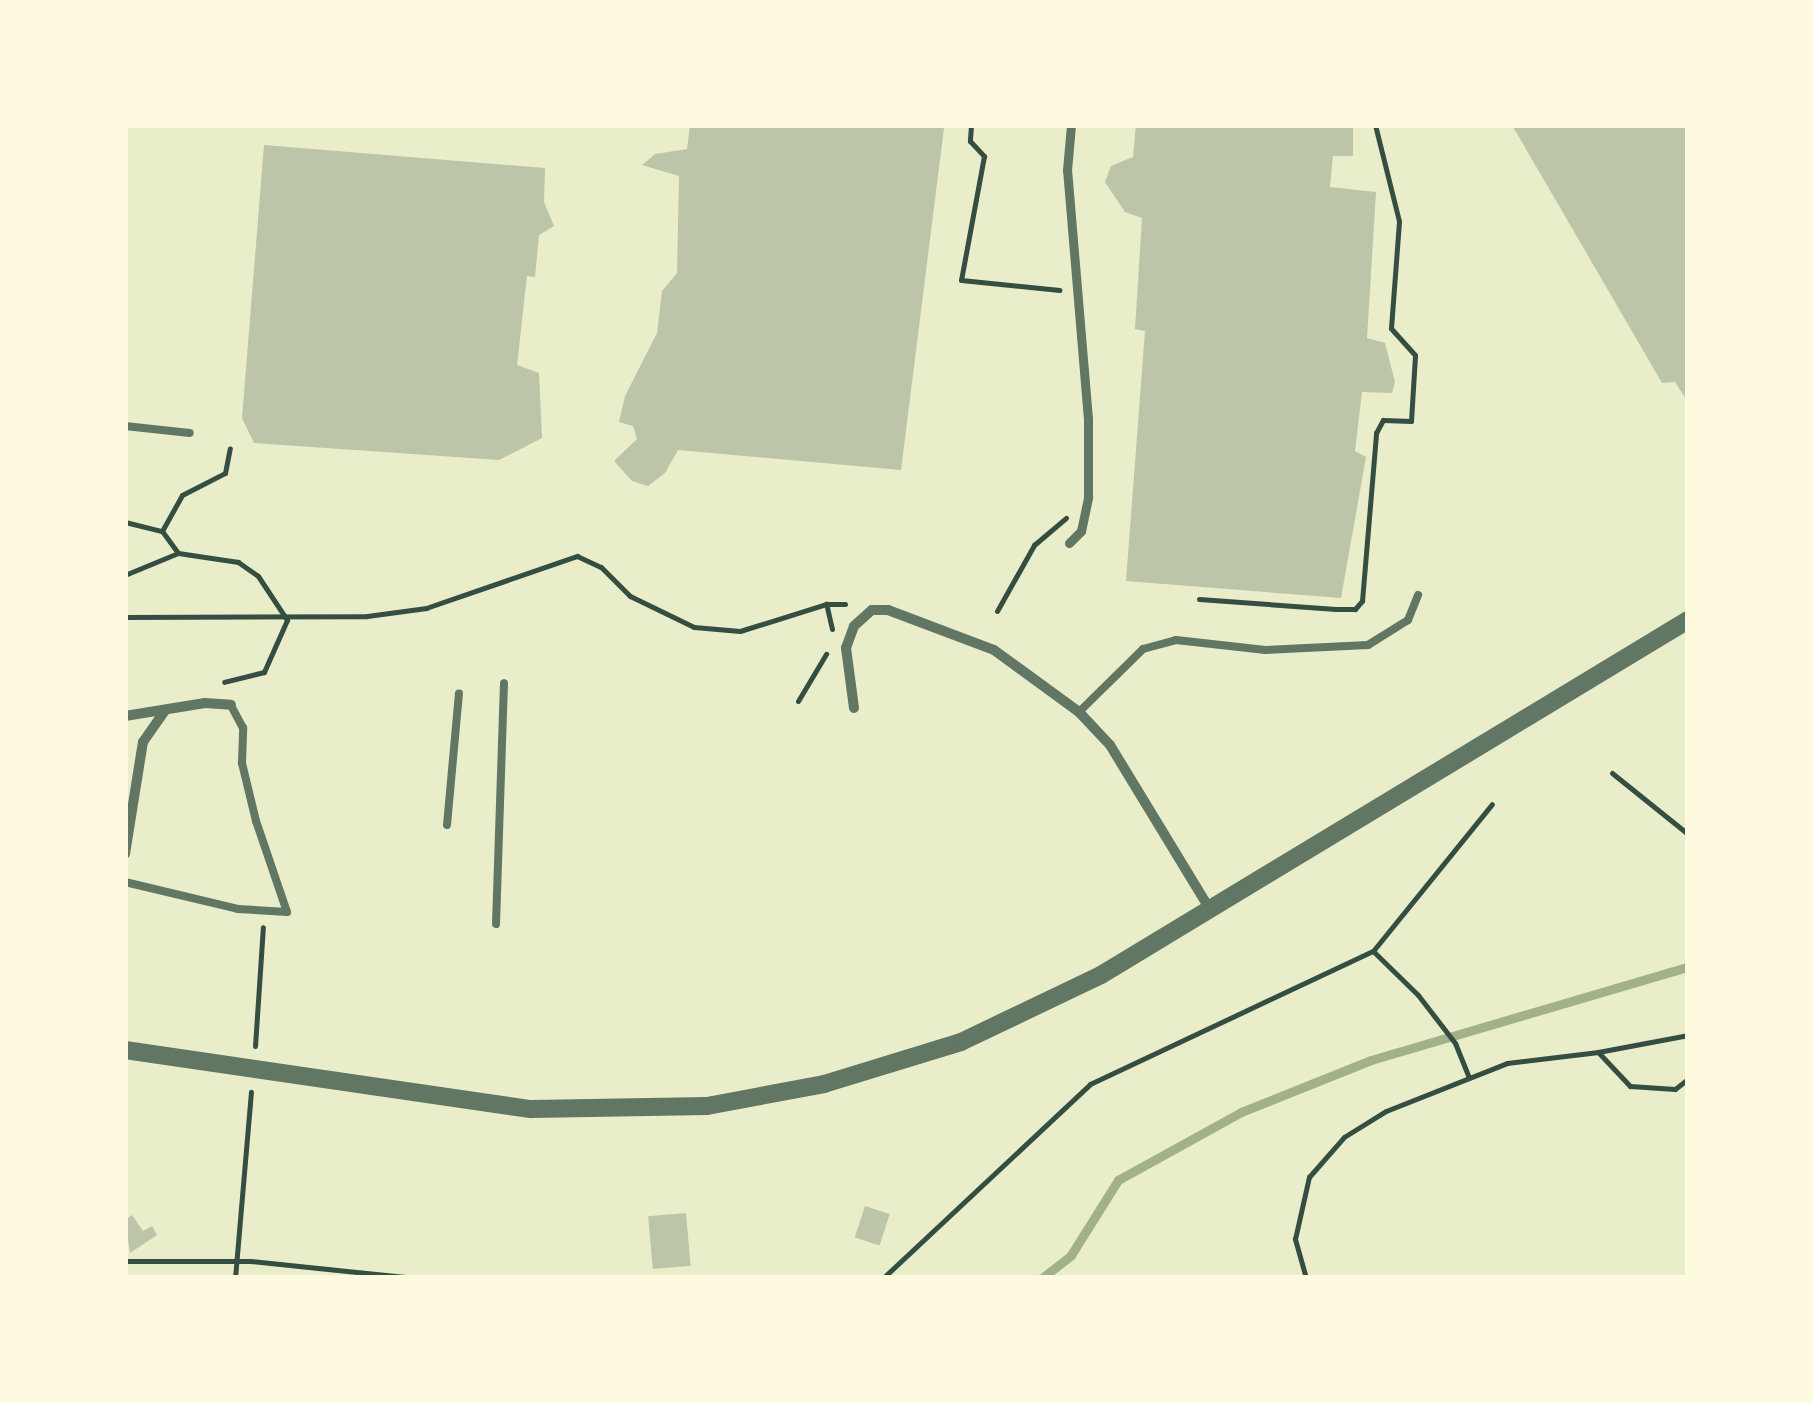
<!DOCTYPE html>
<html>
<head>
<meta charset="utf-8">
<style>
  body { margin:0 }
  #map { position:relative; width:1813px; height:1403px; overflow:hidden; background:#e9edc9; font-family:Overpass,sans-serif }
  div>[style] { position:absolute }
  [style*='--x'] { left:calc(var(--x)*1px); top:calc(var(--y)*1px); width:calc(var(--w)*1px); rotate:calc(var(--a)*1deg) }
  .stream>* { height:9px; margin:-4.5px; padding:0 4.5px; transform-origin:4.5px; border-radius:4.5px; background:#a3b18a }
  .building>* { inset:0; background:#bcc5a7; transform-origin:0 0 }
  .path>* { height:5px; margin:-2.5px; padding:0 2.5px; transform-origin:2.5px; border-radius:2.5px; background:#344e41 }
  .service>* { height:8px; margin:-4px; padding:0 4px; transform-origin:4px; border-radius:4px; background:#617663 }
  .pedestrian>* { height:9px; margin:-4.5px; padding:0 4.5px; transform-origin:4.5px; border-radius:4.5px; background:#617663 }
  .minor>* { height:10px; margin:-5px; padding:0 5px; transform-origin:5px; border-radius:5px; background:#617663 }
  .tertiary>* { height:18px; margin:-9px; padding:0 9px; transform-origin:9px; border-radius:9px; background:#617663 }
  span { translate:-50% -50%; white-space:nowrap; text-align:center; line-height:1.15; -webkit-text-stroke:8px #fefae0; paint-order:stroke }
  .frame { position:absolute; inset:0; border:128px solid #fefae0; pointer-events:none }
</style>
</head>
<body>
<div id="map">
  <div class="stream">
    <div style="--x:1042;--y:1278;--w:37;--a:-38"></div>
    <div style="--x:1071;--y:1255;--w:89;--a:-57.9"></div>
    <div style="--x:1118;--y:1180;--w:141;--a:-28.9"></div>
    <div style="--x:1241;--y:1112;--w:140;--a:-21.8"></div>
    <div style="--x:1371;--y:1060;--w:330;--a:-16.4"></div>
  </div>
  <div class="building">
    <div style="clip-path:polygon(690px 125px,944px 128px,901px 470px,678px 450px,665px 473px,648px 486px,632px 481px,614px 461px,637px 439px,633px 426px,619px 422px,625px 396px,657px 333px,662px 291px,677px 273px,679px 176px,642px 165px,655px 154px,687px 149px)"></div>
    <div style="clip-path:polygon(1136px 125px,1353px 125px,1353px 156px,1333px 156px,1330px 187px,1376px 192px,1367px 338px,1385px 343px,1395px 382px,1392px 393px,1362px 392px,1355px 451px,1366px 457px,1341px 598px,1126px 581px,1145px 331px,1135px 329px,1142px 218px,1125px 212px,1105px 182px,1111px 166px,1133px 157px)"></div>
    <div style="clip-path:polygon(1512px 125px,1688px 125px,1688px 402px,1675px 382px,1662px 383px)"></div>
    <div style="clip-path:polygon(264px 145px,545px 168px,544px 202px,554px 226px,539px 235px,535px 277px,527px 276px,517px 365px,539px 373px,542px 438px,499px 460px,254px 443px,242px 418px)"></div>
    <div style="left:865px;top:1206px;width:26px;height:33px;rotate:18deg"></div>
    <div style="left:686px;top:1213px;width:53px;height:38px;rotate:85deg"></div>
    <div style="clip-path:polygon(132px 1215px,143px 1231px,152px 1226px,157px 1235px,130px 1253px,125px 1220px)"></div>
  </div>
  <div class="path">
    <div style="--x:971;--y:125;--w:16;--a:94"></div>
    <div style="--x:970;--y:141;--w:21;--a:47"></div>
    <div style="--x:984;--y:156;--w:126;--a:100.5"></div>
    <div style="--x:961;--y:280;--w:99;--a:5.8"></div>
    <div style="--x:125;--y:522;--w:38;--a:14"></div>
    <div style="--x:162;--y:531;--w:27;--a:54"></div>
    <div style="--x:178;--y:553;--w:57;--a:157.5"></div>
    <div style="--x:162;--y:531;--w:41;--a:-60.9"></div>
    <div style="--x:182;--y:495;--w:48;--a:-27.1"></div>
    <div style="--x:225;--y:473;--w:25;--a:-79"></div>
    <div style="--x:178;--y:553;--w:61;--a:8.5"></div>
    <div style="--x:238;--y:562;--w:24;--a:35"></div>
    <div style="--x:258;--y:576;--w:53;--a:56.6"></div>
    <div style="--x:287;--y:620;--w:57;--a:113.9"></div>
    <div style="--x:264;--y:672;--w:41;--a:166"></div>
    <div style="--x:1199;--y:599;--w:137;--a:4.2"></div>
    <div style="--x:1336;--y:609;--w:19;--a:0"></div>
    <div style="--x:1355;--y:609;--w:11;--a:-49"></div>
    <div style="--x:1362;--y:601;--w:169;--a:-85.2"></div>
    <div style="--x:1376;--y:433;--w:15;--a:-62"></div>
    <div style="--x:1383;--y:420;--w:28;--a:2"></div>
    <div style="--x:1411;--y:421;--w:66;--a:-86.5"></div>
    <div style="--x:1415;--y:355;--w:36;--a:-132"></div>
    <div style="--x:1391;--y:328;--w:107;--a:-85.7"></div>
    <div style="--x:1399;--y:221;--w:99;--a:-104"></div>
    <div style="--x:997;--y:611;--w:76;--a:-60.7"></div>
    <div style="--x:1034;--y:545;--w:42;--a:-40.2"></div>
    <div style="--x:125;--y:617;--w:242;--a:-0.2"></div>
    <div style="--x:367;--y:616;--w:60;--a:-7.7"></div>
    <div style="--x:426;--y:608;--w:160;--a:-19"></div>
    <div style="--x:577;--y:556;--w:26;--a:25"></div>
    <div style="--x:601;--y:567;--w:41;--a:45"></div>
    <div style="--x:630;--y:596;--w:71;--a:25.8"></div>
    <div style="--x:694;--y:627;--w:46;--a:5"></div>
    <div style="--x:740;--y:631;--w:90;--a:-17.4"></div>
    <div style="--x:832;--y:629;--w:26;--a:-103"></div>
    <div style="--x:826;--y:604;--w:19;--a:0"></div>
    <div style="--x:798;--y:701;--w:55;--a:-59.2"></div>
    <div style="--x:1612;--y:773;--w:97;--a:38.8"></div>
    <div style="--x:1373;--y:951;--w:63;--a:44.4"></div>
    <div style="--x:1418;--y:995;--w:61;--a:52.4"></div>
    <div style="--x:1455;--y:1043;--w:37;--a:68"></div>
    <div style="--x:255;--y:1046;--w:119;--a:-86.2"></div>
    <div style="--x:1598;--y:1052;--w:92;--a:-10.7"></div>
    <div style="--x:125;--y:1261;--w:125;--a:0"></div>
    <div style="--x:250;--y:1261;--w:166;--a:5.9"></div>
    <div style="--x:235;--y:1278;--w:187;--a:-85.1"></div>
    <div style="--x:883;--y:1278;--w:284;--a:-43.1"></div>
    <div style="--x:1090;--y:1084;--w:313;--a:-25.2"></div>
    <div style="--x:1373;--y:951;--w:189;--a:-51"></div>
    <div style="--x:1306;--y:1278;--w:41;--a:-105.8"></div>
    <div style="--x:1295;--y:1239;--w:64;--a:-77.3"></div>
    <div style="--x:1309;--y:1177;--w:53;--a:-48.8"></div>
    <div style="--x:1344;--y:1137;--w:49;--a:-31.8"></div>
    <div style="--x:1386;--y:1111;--w:130;--a:-21.6"></div>
    <div style="--x:1507;--y:1063;--w:92;--a:-6.9"></div>
    <div style="--x:1598;--y:1052;--w:47;--a:46.7"></div>
    <div style="--x:1630;--y:1086;--w:45;--a:3.8"></div>
    <div style="--x:1675;--y:1089;--w:16;--a:-38"></div>
  </div>
  <div class="service">
    <div style="--x:125;--y:426;--w:65;--a:6.1"></div>
    <div style="--x:1079;--y:712;--w:90;--a:-44.5"></div>
    <div style="--x:1143;--y:649;--w:34;--a:-15"></div>
    <div style="--x:1176;--y:640;--w:90;--a:6.4"></div>
    <div style="--x:1265;--y:650;--w:103;--a:-2.8"></div>
    <div style="--x:1368;--y:645;--w:47;--a:-32"></div>
    <div style="--x:1408;--y:620;--w:27;--a:-68"></div>
    <div style="--x:447;--y:825;--w:132;--a:-84.8"></div>
    <div style="--x:125;--y:882;--w:116;--a:13.4"></div>
    <div style="--x:238;--y:909;--w:49;--a:3.5"></div>
    <div style="--x:287;--y:912;--w:96;--a:-108.8"></div>
    <div style="--x:256;--y:821;--w:60;--a:-103.6"></div>
    <div style="--x:242;--y:763;--w:35;--a:-88"></div>
    <div style="--x:243;--y:728;--w:26;--a:-118"></div>
    <div style="--x:496;--y:924;--w:241;--a:-88.1"></div>
  </div>
  <div class="pedestrian">
    <div style="--x:1069;--y:543;--w:17;--a:-45"></div>
    <div style="--x:1081;--y:531;--w:35;--a:-78"></div>
    <div style="--x:1088;--y:497;--w:78;--a:-90"></div>
    <div style="--x:1088;--y:419;--w:250;--a:-94.8"></div>
    <div style="--x:1067;--y:170;--w:45;--a:-84.9"></div>
  </div>
  <div class="minor">
    <div style="--x:854;--y:708;--w:61;--a:-97.6"></div>
    <div style="--x:846;--y:648;--w:23;--a:-70"></div>
    <div style="--x:854;--y:626;--w:24;--a:-42"></div>
    <div style="--x:872;--y:610;--w:16;--a:0"></div>
    <div style="--x:888;--y:610;--w:113;--a:20.7"></div>
    <div style="--x:994;--y:650;--w:105;--a:36.1"></div>
    <div style="--x:1079;--y:712;--w:45;--a:46.8"></div>
    <div style="--x:1110;--y:745;--w:194;--a:58.7"></div>
    <div style="--x:125;--y:716;--w:81;--a:-9.2"></div>
    <div style="--x:205;--y:703;--w:26;--a:4"></div>
    <div style="--x:125;--y:854;--w:113;--a:-80.9"></div>
    <div style="--x:143;--y:742;--w:37;--a:-55"></div>
  </div>
  <div class="tertiary">
    <div style="--x:125;--y:1050;--w:410;--a:8.3"></div>
    <div style="--x:531;--y:1109;--w:176;--a:-1"></div>
    <div style="--x:707;--y:1106;--w:119;--a:-10.6"></div>
    <div style="--x:824;--y:1084;--w:143;--a:-17"></div>
    <div style="--x:961;--y:1042;--w:155;--a:-25.6"></div>
    <div style="--x:1101;--y:975;--w:686;--a:-31.16"></div>
  </div>
  <div class="frame"></div>
</div>
</body>
</html>
